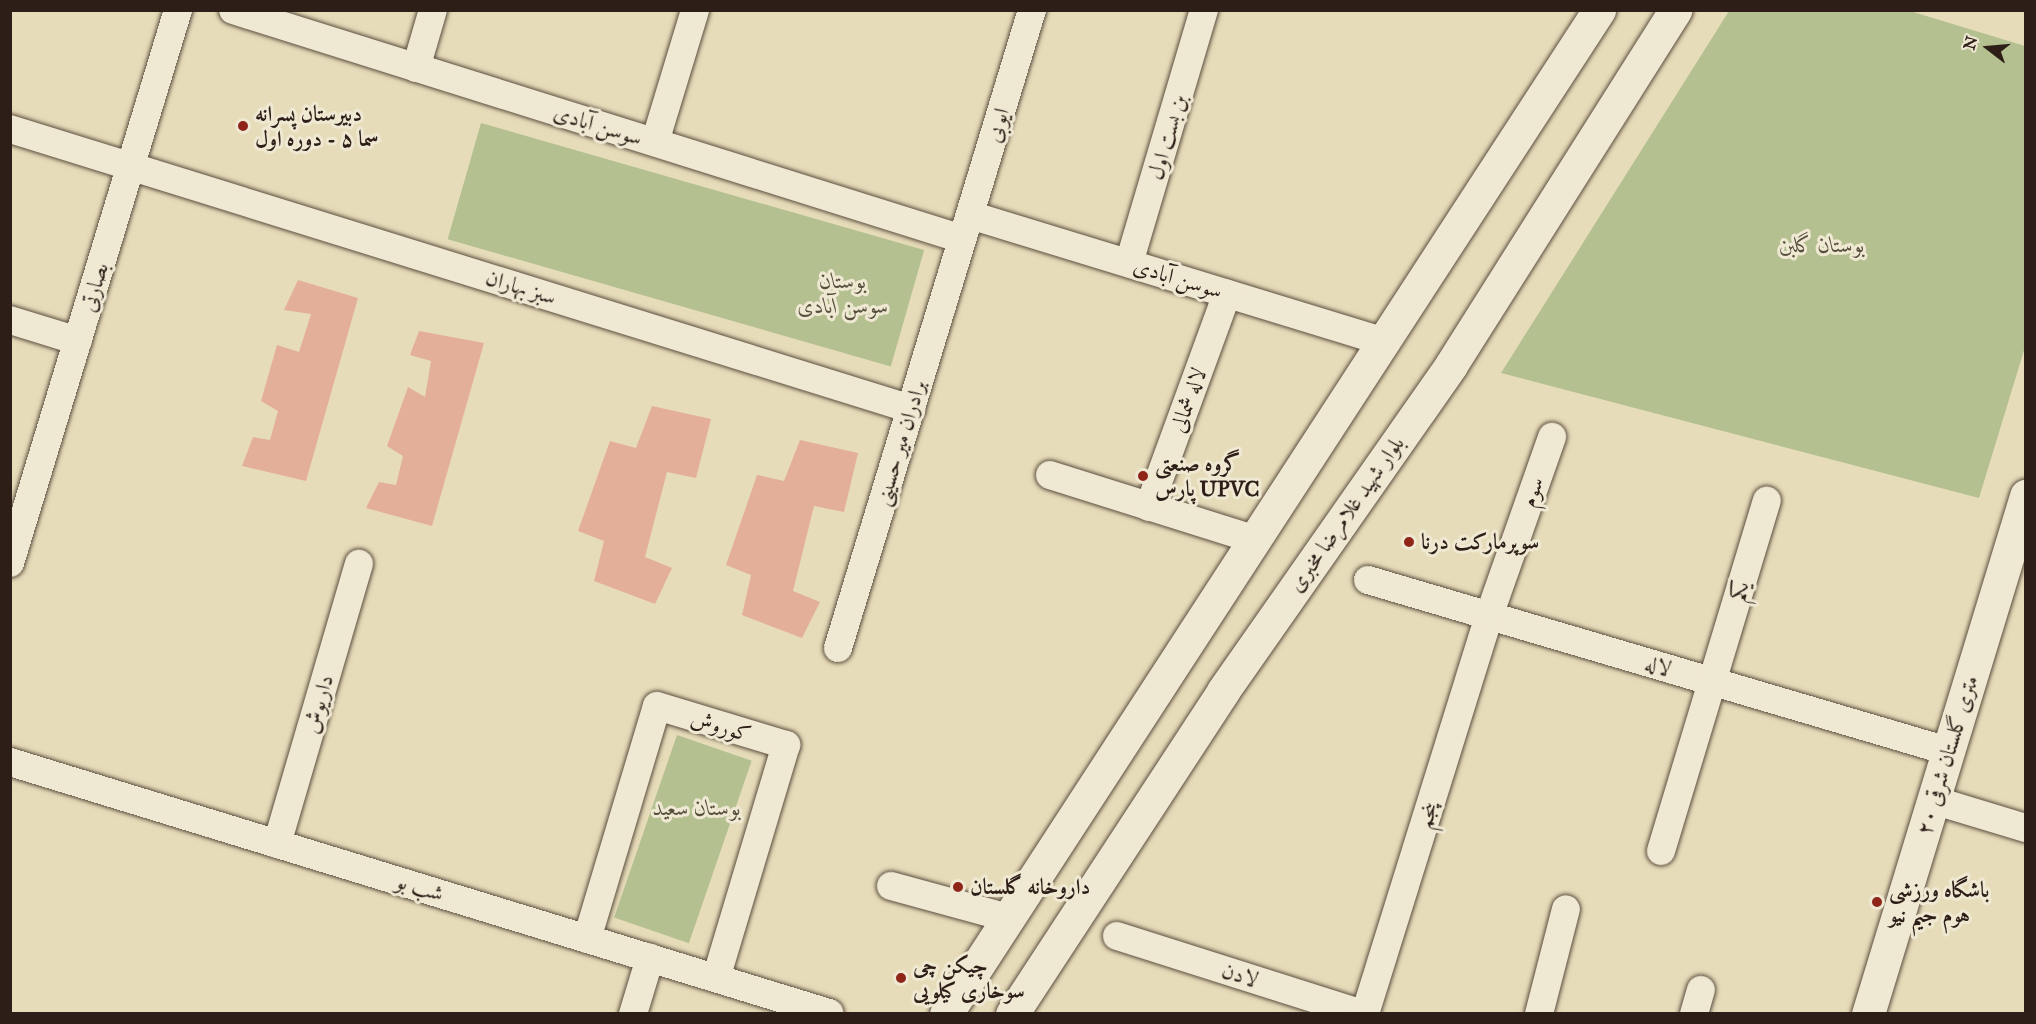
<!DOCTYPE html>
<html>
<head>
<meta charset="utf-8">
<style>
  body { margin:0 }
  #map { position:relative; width:2036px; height:1024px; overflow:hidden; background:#e7dcb9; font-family:"IM FELL Great Primer",Amiri,serif }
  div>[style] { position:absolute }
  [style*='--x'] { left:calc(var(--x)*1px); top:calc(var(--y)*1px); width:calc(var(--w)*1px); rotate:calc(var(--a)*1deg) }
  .green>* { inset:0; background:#b4c090; transform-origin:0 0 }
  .building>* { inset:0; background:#e4af98 }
  .roads { filter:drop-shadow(0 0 2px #5c4e40) drop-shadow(0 0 2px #5c4e40) }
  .minor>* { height:28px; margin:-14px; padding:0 14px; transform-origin:14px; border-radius:14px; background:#efe8d2 }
  .tertiary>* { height:33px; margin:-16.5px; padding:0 16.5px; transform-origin:16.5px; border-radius:16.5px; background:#efe8d2 }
  .secondary>* { height:33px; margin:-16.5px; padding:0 16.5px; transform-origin:16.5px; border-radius:16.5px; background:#efe8d2 }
  .dots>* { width:16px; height:16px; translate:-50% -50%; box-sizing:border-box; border:3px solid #efe8d2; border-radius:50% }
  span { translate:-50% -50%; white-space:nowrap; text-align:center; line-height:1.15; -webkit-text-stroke:6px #efe8d2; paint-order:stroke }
  .poi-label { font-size:22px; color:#2d1f18; font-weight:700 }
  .left { translate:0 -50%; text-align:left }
  .street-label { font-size:22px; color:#2d1f18 }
  .park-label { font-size:22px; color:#564f3c; font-style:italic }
  .frame { position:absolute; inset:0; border:12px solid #2d1f18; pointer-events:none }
  .north { position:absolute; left:1958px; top:18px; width:60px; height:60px; -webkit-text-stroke:4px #efe8d2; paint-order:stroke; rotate:286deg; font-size:16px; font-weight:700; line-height:24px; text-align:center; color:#2d1f18 }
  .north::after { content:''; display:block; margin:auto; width:21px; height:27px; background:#2d1f18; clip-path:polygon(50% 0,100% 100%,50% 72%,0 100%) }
</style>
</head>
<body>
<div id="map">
  <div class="green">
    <div style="clip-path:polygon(1729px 11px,1910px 11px,2025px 46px,2025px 347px,1979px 498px,1501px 373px)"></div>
    <div style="left:481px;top:123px;width:461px;height:121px;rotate:16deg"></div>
    <div style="left:677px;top:735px;width:79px;height:193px;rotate:19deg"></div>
  </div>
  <div class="building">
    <div style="clip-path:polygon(298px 280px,358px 298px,306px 481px,242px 466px,253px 437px,270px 440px,278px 411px,261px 401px,277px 345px,299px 352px,311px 314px,284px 310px)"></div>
    <div style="clip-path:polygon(419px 331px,484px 343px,432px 526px,366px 508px,379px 482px,396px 485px,403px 456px,387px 446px,408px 387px,425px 397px,431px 361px,410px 355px)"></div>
    <div style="clip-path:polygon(652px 406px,711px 419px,696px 478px,667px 472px,645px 557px,672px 568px,655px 604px,594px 581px,604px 541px,578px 531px,610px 441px,636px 448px)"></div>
    <div style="clip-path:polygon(800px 440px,858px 453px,844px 512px,814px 506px,793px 591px,820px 602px,802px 638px,742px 615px,751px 575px,726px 565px,757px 475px,784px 481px)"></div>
  </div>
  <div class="roads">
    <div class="minor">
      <div style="--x:233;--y:10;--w:764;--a:17.44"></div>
      <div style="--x:416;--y:68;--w:60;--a:-73.7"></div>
      <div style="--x:10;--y:129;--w:944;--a:17.26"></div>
      <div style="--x:655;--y:142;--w:138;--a:-73.1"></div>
      <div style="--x:970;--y:215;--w:435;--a:17"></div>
      <div style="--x:1129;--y:263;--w:264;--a:-73.5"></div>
      <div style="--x:10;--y:320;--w:71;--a:17.2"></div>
      <div style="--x:1050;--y:475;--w:216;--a:17.5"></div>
      <div style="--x:1149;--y:507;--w:227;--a:-69.9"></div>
      <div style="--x:10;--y:563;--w:578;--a:-73.1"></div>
      <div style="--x:1368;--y:580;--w:605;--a:16.43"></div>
      <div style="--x:838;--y:648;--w:667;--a:-73.09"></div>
      <div style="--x:10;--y:762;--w:857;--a:17.04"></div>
      <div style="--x:1933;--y:800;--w:97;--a:16.8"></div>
      <div style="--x:277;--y:844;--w:292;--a:-73.7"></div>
      <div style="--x:1661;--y:851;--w:366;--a:-73.2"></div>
      <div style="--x:891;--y:886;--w:122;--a:15.2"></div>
      <div style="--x:1117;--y:936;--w:258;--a:17.6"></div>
      <div style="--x:587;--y:939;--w:243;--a:-73.3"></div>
      <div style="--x:657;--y:706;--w:135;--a:16.8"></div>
      <div style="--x:786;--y:745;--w:243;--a:106.7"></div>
      <div style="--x:633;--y:1014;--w:59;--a:-73.1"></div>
      <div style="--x:1365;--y:1014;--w:417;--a:-72.7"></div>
      <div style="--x:1489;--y:616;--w:190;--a:-70.6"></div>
      <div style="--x:1539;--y:1014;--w:108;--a:-75.6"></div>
      <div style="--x:1694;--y:1014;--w:25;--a:-74"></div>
    </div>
    <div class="tertiary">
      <div style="--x:1868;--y:1014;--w:542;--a:-73.04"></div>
    </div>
    <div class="secondary">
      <div style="--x:946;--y:1014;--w:1198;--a:-56.96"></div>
      <div style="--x:1012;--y:1014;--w:386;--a:-56.8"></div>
      <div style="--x:1223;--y:691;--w:398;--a:-55"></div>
      <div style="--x:1451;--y:365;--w:420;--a:-57.7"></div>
    </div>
  </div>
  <div class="dots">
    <div style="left:243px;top:126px;background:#8f2418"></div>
    <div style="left:1143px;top:476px;background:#8f2418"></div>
    <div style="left:1409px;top:542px;background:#8f2418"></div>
    <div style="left:958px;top:887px;background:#8f2418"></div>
    <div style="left:1877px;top:902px;background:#8f2418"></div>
    <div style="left:901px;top:978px;background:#8f2418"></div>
  </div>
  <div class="poi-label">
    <span class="left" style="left:255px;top:126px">دبیرستان پسرانه<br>سما ۵ - دوره اول</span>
    <span class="left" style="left:1155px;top:476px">گروه صنعتی<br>پارس UPVC</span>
    <span class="left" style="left:1421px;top:542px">سوپرمارکت درنا</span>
    <span class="left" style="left:970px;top:887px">داروخانه گلستان</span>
    <span class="left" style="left:1889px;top:902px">باشگاه ورزشی<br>هوم جیم نیو</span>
    <span class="left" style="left:913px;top:978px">چیکن چی<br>سوخاری کیلویی</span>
  </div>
  <div class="street-label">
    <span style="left:598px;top:125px;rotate:17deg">سوسن آبادی</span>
    <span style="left:997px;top:125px;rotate:-73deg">ایوبی</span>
    <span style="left:1167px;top:137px;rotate:-74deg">بن بست اول</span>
    <span style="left:1178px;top:278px;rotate:17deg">سوسن آبادی</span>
    <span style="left:94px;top:287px;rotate:-73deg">بصارتی</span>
    <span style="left:521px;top:287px;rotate:17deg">سبز بهاران</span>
    <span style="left:1188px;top:400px;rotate:-70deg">لاله شمالی</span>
    <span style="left:900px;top:443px;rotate:-73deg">برادران میر حسینی</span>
    <span style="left:1532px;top:492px;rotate:-71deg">سوم</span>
    <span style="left:1346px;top:514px;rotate:-55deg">بلوار شهید غلامرضا مخبری</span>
    <span style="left:1739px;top:591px;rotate:-73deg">یکم</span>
    <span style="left:1658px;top:666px;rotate:16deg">لاله</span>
    <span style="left:318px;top:704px;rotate:-74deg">داریوش</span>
    <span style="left:721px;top:726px;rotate:17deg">کوروش</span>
    <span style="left:1947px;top:755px;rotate:-73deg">۲۰ متری گلستان شرقی</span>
    <span style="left:1427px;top:815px;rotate:-73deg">پنجم</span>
    <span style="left:420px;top:887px;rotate:17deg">شب بو</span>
    <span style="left:1240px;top:975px;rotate:18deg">لادن</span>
  </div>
  <div class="park-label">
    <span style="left:1822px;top:245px">بوستان گلبن</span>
    <span style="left:843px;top:293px">بوستان<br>سوسن آبادی</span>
    <span style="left:697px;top:808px">بوستان سعید</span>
  </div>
  <div class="frame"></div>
  <div class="north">N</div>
</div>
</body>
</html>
